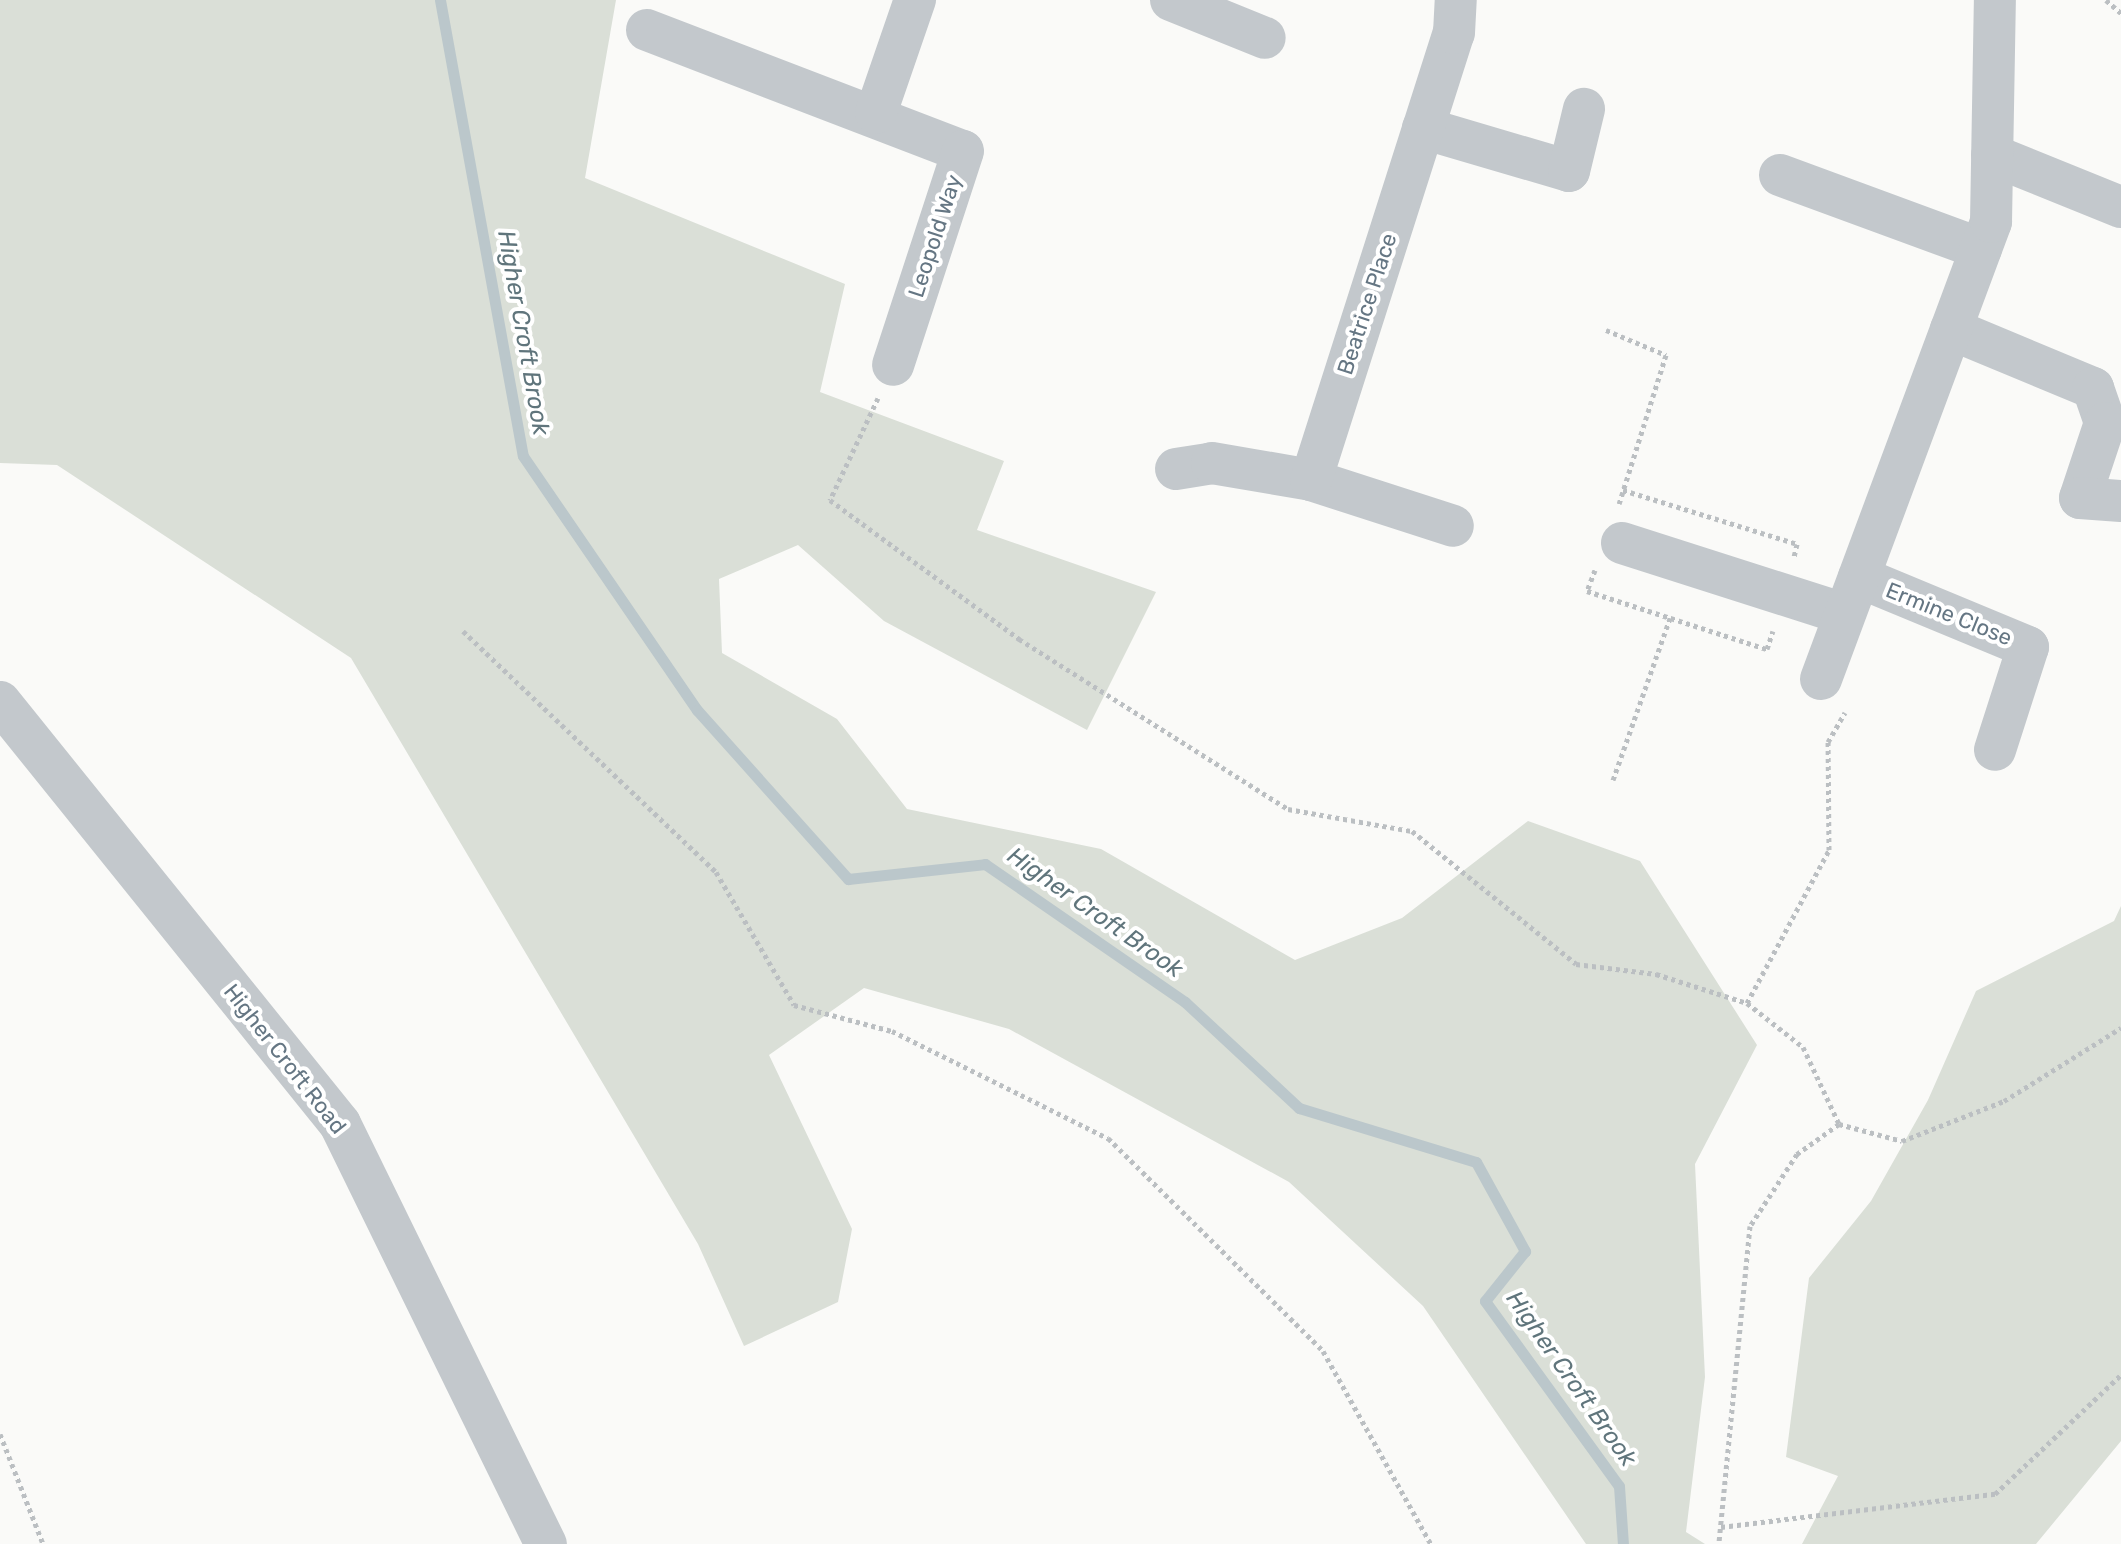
<!DOCTYPE html>
<html>
<head>
<meta charset="utf-8">
<style>
  body { margin:0 }
  #map { position:relative; width:2121px; height:1544px; overflow:hidden; background:#fafaf8; font-family:Rubik,sans-serif }
  div>[style] { position:absolute }
  [style*='--x'] { left:calc(var(--x)*1px); top:calc(var(--y)*1px); width:calc(var(--w)*1px); rotate:calc(var(--a)*1deg) }
  .green>* { inset:0; background:#dadfd7 }
  .stream>* { height:11px; margin:-5.5px; padding:0 5.5px; transform-origin:5.5px; border-radius:5.5px; background:#bbc7cb }
  .path>* { height:5px; margin-top:-2.5px; transform-origin:0; background:repeating-linear-gradient(90deg,#bbbfc2 0 4px,transparent 0 8px) }
  .street>* { height:42px; margin:-21px; padding:0 21px; transform-origin:21px; border-radius:21px; background:#c3c8cc }
  span { translate:-50% -50%; white-space:nowrap; text-align:center; line-height:1.15; -webkit-text-stroke:8px #fff; paint-order:stroke }
  .street-label { font-size:22px; color:#657683 }
  .water-label { font-size:24px; color:#60757c; font-style:italic }
</style>
</head>
<body>
<div id="map">
  <div class="green">
    <div style="clip-path:polygon(0 0,616px 0,585px 178px,845px 284px,820px 392px,1004px 461px,977px 530px,1156px 592px,1087px 730px,884px 621px,798px 545px,719px 579px,722px 653px,837px 719px,907px 809px,1101px 849px,1295px 960px,1402px 918px,1528px 821px,1640px 861px,1757px 1045px,1695px 1164px,1705px 1377px,1686px 1532px,1705px 1544px,1586px 1544px,1423px 1306px,1289px 1182px,1009px 1029px,864px 988px,769px 1055px,852px 1229px,838px 1302px,744px 1346px,698px 1244px,351px 658px,57px 465px,0 463px)"></div>
    <div style="clip-path:polygon(2121px 906px,2121px 1441px,2036px 1544px,1802px 1544px,1838px 1476px,1786px 1457px,1809px 1278px,1871px 1201px,1928px 1100px,1976px 991px,2114px 921px)"></div>
  </div>
  <div class="stream">
    <div style="--x:440;--y:0;--w:463;--a:79.7"></div>
    <div style="--x:523;--y:456;--w:308;--a:55.6"></div>
    <div style="--x:697;--y:710;--w:227;--a:48.2"></div>
    <div style="--x:848;--y:879;--w:138;--a:-6.2"></div>
    <div style="--x:985;--y:864;--w:243;--a:34.6"></div>
    <div style="--x:1185;--y:1002;--w:156;--a:42.9"></div>
    <div style="--x:1299;--y:1108;--w:185;--a:17"></div>
    <div style="--x:1476;--y:1162;--w:102;--a:61.2"></div>
    <div style="--x:1525;--y:1251;--w:64;--a:128.7"></div>
    <div style="--x:1485;--y:1301;--w:228;--a:54.1"></div>
    <div style="--x:1619;--y:1486;--w:58;--a:86.1"></div>
  </div>
  <div class="path">
    <div style="--x:2106;--y:0;--w:20;--a:41"></div>
    <div style="--x:1606;--y:330;--w:65;--a:22.6"></div>
    <div style="--x:1666;--y:355;--w:156;--a:107.5"></div>
    <div style="--x:878;--y:398;--w:113;--a:115.2"></div>
    <div style="--x:830;--y:500;--w:235;--a:36.3"></div>
    <div style="--x:1019;--y:639;--w:318;--a:32.3"></div>
    <div style="--x:1288;--y:809;--w:126;--a:10.1"></div>
    <div style="--x:1412;--y:831;--w:211;--a:39"></div>
    <div style="--x:1576;--y:964;--w:81;--a:7.1"></div>
    <div style="--x:1656;--y:974;--w:96;--a:17.7"></div>
    <div style="--x:1747;--y:1003;--w:71;--a:38.2"></div>
    <div style="--x:1803;--y:1047;--w:85;--a:64.9"></div>
    <div style="--x:1839;--y:1124;--w:52;--a:144.5"></div>
    <div style="--x:1797;--y:1154;--w:86;--a:123.1"></div>
    <div style="--x:1750;--y:1226;--w:320;--a:95.6"></div>
    <div style="--x:1623;--y:490;--w:182;--a:17.2"></div>
    <div style="--x:1797;--y:544;--w:13;--a:103"></div>
    <div style="--x:1595;--y:570;--w:22;--a:111"></div>
    <div style="--x:1587;--y:591;--w:189;--a:17.9"></div>
    <div style="--x:1767;--y:649;--w:19;--a:-72"></div>
    <div style="--x:463;--y:631;--w:349;--a:43.6"></div>
    <div style="--x:716;--y:872;--w:154;--a:59.6"></div>
    <div style="--x:794;--y:1005;--w:101;--a:14.9"></div>
    <div style="--x:892;--y:1031;--w:241;--a:26.4"></div>
    <div style="--x:1108;--y:1138;--w:303;--a:44.7"></div>
    <div style="--x:1323;--y:1351;--w:221;--a:60.8"></div>
    <div style="--x:1613;--y:780;--w:172;--a:-70.6"></div>
    <div style="--x:1747;--y:1003;--w:174;--a:-61.8"></div>
    <div style="--x:1829;--y:850;--w:108;--a:-90.5"></div>
    <div style="--x:1828;--y:742;--w:34;--a:-60"></div>
    <div style="--x:1839;--y:1124;--w:65;--a:15.1"></div>
    <div style="--x:1902;--y:1141;--w:110;--a:-21.4"></div>
    <div style="--x:2004;--y:1101;--w:138;--a:-32"></div>
    <div style="--x:0;--y:1434;--w:118;--a:68.6"></div>
    <div style="--x:1721;--y:1527;--w:276;--a:-6.9"></div>
    <div style="--x:1995;--y:1494;--w:173;--a:-43.4"></div>
  </div>
  <div class="street">
    <div style="--x:1171;--y:0;--w:101;--a:22"></div>
    <div style="--x:647;--y:30;--w:338;--a:21"></div>
    <div style="--x:963;--y:151;--w:225;--a:108.1"></div>
    <div style="--x:876;--y:113;--w:120;--a:-71"></div>
    <div style="--x:1423;--y:128;--w:152;--a:16.4"></div>
    <div style="--x:1569;--y:171;--w:64;--a:-76.4"></div>
    <div style="--x:1992;--y:155;--w:139;--a:22"></div>
    <div style="--x:1780;--y:175;--w:214;--a:20.2"></div>
    <div style="--x:1951;--y:329;--w:154;--a:22.6"></div>
    <div style="--x:2093;--y:388;--w:37;--a:71"></div>
    <div style="--x:2105;--y:423;--w:79;--a:108.4"></div>
    <div style="--x:2080;--y:498;--w:41;--a:4.2"></div>
    <div style="--x:1176;--y:469;--w:36;--a:-9"></div>
    <div style="--x:1212;--y:463;--w:100;--a:9.7"></div>
    <div style="--x:1311;--y:480;--w:149;--a:17.9"></div>
    <div style="--x:1311;--y:480;--w:469;--a:-72.3"></div>
    <div style="--x:1454;--y:33;--w:33;--a:-87"></div>
    <div style="--x:1622;--y:543;--w:231;--a:17.7"></div>
    <div style="--x:1859;--y:577;--w:183;--a:22.5"></div>
    <div style="--x:2028;--y:647;--w:108;--a:107.8"></div>
    <div style="--x:1821;--y:679;--w:488;--a:-69.6"></div>
    <div style="--x:1991;--y:222;--w:222;--a:-89"></div>
    <div style="--x:0;--y:702;--w:542;--a:51.14"></div>
    <div style="--x:340;--y:1124;--w:468;--a:63.9"></div>
  </div>
  <div class="street-label">
    <span style="left:935px;top:236px;rotate:-72deg">Leopold Way</span>
    <span style="left:1367px;top:304px;rotate:-72deg">Beatrice Place</span>
    <span style="left:1949px;top:614px;rotate:22deg">Ermine Close</span>
    <span style="left:285px;top:1059px;rotate:52deg">Higher Croft Road</span>
  </div>
  <div class="water-label">
    <span style="left:523px;top:333px;rotate:80deg">Higher Croft Brook</span>
    <span style="left:1095px;top:913px;rotate:35deg">Higher Croft Brook</span>
    <span style="left:1571px;top:1379px;rotate:55deg">Higher Croft Brook</span>
  </div>
</div>
</body>
</html>
